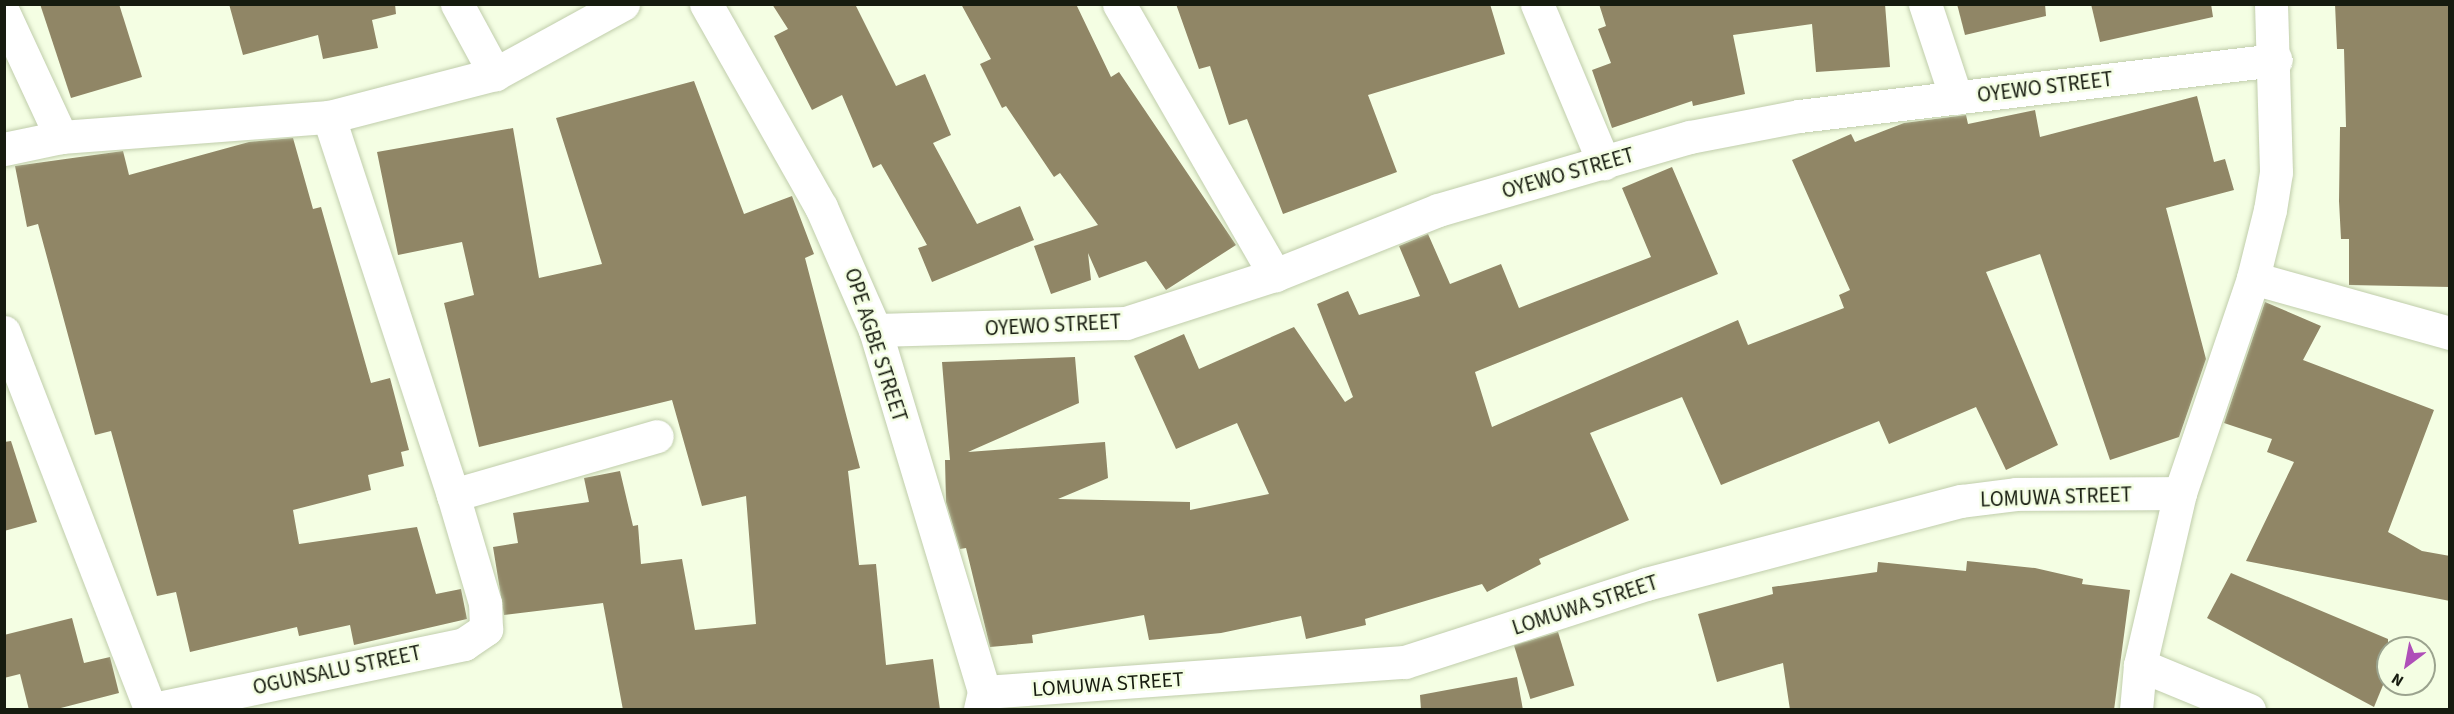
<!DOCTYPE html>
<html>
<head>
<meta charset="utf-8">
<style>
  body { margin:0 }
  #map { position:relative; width:2454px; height:714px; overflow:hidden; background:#f4fee3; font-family:"Source Sans 3",sans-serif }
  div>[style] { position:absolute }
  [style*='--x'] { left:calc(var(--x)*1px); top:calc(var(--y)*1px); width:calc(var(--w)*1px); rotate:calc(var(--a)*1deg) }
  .building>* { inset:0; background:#908666; transform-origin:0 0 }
  .roads { filter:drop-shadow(0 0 2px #c0cdab) drop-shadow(0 0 2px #c0cdab) }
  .street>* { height:33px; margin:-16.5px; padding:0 16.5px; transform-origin:16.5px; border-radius:16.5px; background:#fff }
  span { translate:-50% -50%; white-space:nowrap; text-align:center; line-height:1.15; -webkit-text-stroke:5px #f4fee3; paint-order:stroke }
  .street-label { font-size:21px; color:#161b0f }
  .frame { position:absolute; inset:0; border:6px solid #161b0f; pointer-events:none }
  .north { position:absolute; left:2376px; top:636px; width:60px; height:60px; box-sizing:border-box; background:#f4fee3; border:2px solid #9ba38e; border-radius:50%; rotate:212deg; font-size:16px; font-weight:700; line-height:24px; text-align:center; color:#161b0f }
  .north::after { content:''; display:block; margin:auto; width:21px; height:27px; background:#af4fb8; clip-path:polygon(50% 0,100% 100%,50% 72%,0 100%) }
</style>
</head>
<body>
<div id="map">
  <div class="building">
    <div style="clip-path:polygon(40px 4px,119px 4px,142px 77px,71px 98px)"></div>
    <div style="clip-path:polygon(229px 4px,395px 4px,396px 14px,372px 20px,378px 48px,323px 59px,318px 35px,243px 55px)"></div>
    <div style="clip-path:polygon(772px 4px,855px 4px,896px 86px,925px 74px,951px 135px,933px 143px,977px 224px,1020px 206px,1034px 240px,932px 282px,918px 248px,927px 245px,881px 164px,873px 168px,842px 95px,812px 110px,774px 36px,788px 29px)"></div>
    <div style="clip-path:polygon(961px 4px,1076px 4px,1111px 77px,1119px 72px,1236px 245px,1166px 290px,1146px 261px,1099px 278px,1088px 253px,1091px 280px,1051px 294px,1034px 246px,1098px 225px,1060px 173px,1054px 177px,1006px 106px,1002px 108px,980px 64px,991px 59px)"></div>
    <div style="clip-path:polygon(1176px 4px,1490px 4px,1505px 54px,1368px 95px,1397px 172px,1283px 214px,1247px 119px,1229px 125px,1210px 66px,1199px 69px)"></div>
    <div style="clip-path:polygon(1599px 4px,1885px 4px,1890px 67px,1816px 72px,1812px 24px,1733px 35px,1745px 94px,1693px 106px,1692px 101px,1612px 128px,1592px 70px,1611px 63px,1598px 29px,1606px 26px)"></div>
    <div style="clip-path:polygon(1957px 4px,2045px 4px,2046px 16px,1965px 35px)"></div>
    <div style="clip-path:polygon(2091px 4px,2211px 4px,2213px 17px,2100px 42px)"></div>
    <div style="clip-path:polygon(2335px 4px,2450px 4px,2450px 287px,2349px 285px,2349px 239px,2341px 239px,2339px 201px,2340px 127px,2346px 127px,2344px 49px,2337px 49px)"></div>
    <div style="clip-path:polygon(694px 81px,744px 214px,792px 196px,814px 254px,805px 258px,860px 468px,848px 471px,859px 565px,876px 564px,886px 665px,933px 659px,940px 710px,623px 710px,603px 603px,504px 615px,493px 547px,518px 543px,513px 513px,589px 502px,584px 478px,620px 471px,633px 526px,638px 525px,641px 564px,682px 559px,695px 630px,756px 624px,746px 496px,702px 506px,672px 400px,479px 447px,444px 303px,474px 295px,462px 242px,398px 255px,377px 152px,513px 128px,539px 278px,602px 264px,556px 118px)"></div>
    <div style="clip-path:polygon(2197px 96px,2214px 162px,2225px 159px,2234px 190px,2166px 208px,2206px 359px,2179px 437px,2110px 460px,2040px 254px,1986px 272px,2058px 445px,2006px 470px,1976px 407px,1889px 444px,1879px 421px,1721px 485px,1682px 397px,1590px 433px,1629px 520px,1539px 559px,1541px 564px,1487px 592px,1482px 584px,1365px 619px,1366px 625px,1306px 639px,1301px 616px,1221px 633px,1149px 640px,1144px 615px,1032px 635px,1033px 643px,990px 647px,966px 548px,960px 549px,946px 502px,945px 460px,950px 460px,942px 362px,1075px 357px,1079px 403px,968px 452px,1105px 442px,1108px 478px,1058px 499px,1190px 502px,1190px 510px,1269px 494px,1237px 423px,1176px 449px,1134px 356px,1184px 334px,1199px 369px,1294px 327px,1345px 402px,1353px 397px,1317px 304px,1348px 291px,1359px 315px,1420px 296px,1399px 246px,1428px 234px,1450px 284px,1501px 264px,1519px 308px,1651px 257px,1622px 188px,1672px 167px,1718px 274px,1475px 372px,1492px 427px,1738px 320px,1748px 345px,1844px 308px,1839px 295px,1850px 290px,1792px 160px,1851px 134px,1855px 142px,1904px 123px,1966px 115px,1968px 124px,2035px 110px,2040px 137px)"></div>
    <div style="clip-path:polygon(293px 138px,313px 209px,321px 207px,371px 383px,390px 378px,409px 450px,401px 452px,404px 466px,368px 475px,371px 490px,293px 510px,299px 544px,417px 527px,436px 594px,461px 589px,467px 619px,354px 645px,350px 625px,299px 636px,297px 627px,190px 652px,176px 592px,157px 596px,111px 431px,95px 435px,38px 224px,27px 227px,15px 166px,123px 151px,129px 175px,249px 142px)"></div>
    <div style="clip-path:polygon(2265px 302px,2321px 326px,2303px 360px,2434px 410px,2388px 532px,2422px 551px,2450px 556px,2450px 601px,2246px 561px,2294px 462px,2267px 452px,2272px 439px,2224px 423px)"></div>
    <div style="clip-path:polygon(11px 441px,37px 522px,4px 531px,4px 442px)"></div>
    <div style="clip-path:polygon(1967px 561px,2035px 568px,2083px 579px,2082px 584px,2130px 590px,2114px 710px,1790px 710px,1783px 663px,1717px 682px,1698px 614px,1773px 594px,1772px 587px,1877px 572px,1878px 562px,1966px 571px)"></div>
    <div style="clip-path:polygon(2231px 573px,2388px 639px,2388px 673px,2374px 707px,2207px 618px)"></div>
    <div style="clip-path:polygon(72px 618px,84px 663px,110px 657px,119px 693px,53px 710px,29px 710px,20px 674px,4px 678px,4px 635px)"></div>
    <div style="left:1558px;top:632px;width:56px;height:46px;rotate:73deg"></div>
    <div style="clip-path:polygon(1517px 677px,1523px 710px,1421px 710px,1420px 695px)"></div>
  </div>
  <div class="roads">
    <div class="street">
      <div style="--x:457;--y:4;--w:80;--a:61.5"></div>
      <div style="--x:706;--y:4;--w:233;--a:60.5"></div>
      <div style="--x:821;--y:207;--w:134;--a:66.3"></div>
      <div style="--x:875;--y:330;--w:378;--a:73.2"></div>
      <div style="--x:984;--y:692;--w:18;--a:103"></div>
      <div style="--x:1119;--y:4;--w:313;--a:60.1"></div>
      <div style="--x:1537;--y:4;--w:173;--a:67.2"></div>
      <div style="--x:1925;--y:4;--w:99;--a:71.7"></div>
      <div style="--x:4;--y:14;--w:136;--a:65.1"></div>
      <div style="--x:4;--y:149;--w:58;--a:-11.9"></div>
      <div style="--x:61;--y:137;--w:269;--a:-4.3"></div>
      <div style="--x:329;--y:117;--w:171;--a:-14.5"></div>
      <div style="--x:495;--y:74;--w:146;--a:-28.7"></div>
      <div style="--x:2253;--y:278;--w:205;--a:15.6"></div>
      <div style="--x:875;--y:330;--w:251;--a:-1.6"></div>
      <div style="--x:1126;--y:323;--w:157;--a:-17.9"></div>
      <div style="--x:1275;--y:275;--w:175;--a:-21.7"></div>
      <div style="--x:1438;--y:210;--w:262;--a:-16.2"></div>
      <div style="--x:1690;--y:137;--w:111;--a:-10.9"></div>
      <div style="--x:1799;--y:116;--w:480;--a:-6.7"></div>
      <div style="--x:4;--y:332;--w:404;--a:68.8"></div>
      <div style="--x:453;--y:495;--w:212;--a:-16.1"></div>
      <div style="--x:2140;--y:665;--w:118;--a:22.4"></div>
      <div style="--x:984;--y:692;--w:422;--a:-4.1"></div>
      <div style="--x:1405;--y:662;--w:253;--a:-17.9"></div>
      <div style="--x:1646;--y:584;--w:326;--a:-14.8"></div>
      <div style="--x:1961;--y:501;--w:55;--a:-7.3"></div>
      <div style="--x:2016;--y:494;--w:164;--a:-0.3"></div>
      <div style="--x:149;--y:710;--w:322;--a:-11.8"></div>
      <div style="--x:464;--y:644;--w:27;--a:-34"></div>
      <div style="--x:486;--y:629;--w:26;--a:-92"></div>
      <div style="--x:485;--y:603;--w:113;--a:-106.5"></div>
      <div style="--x:453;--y:495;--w:398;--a:-108.2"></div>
      <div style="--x:2136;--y:710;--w:45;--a:-84.9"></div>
      <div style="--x:2140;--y:665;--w:177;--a:-76.9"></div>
      <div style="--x:2180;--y:493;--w:227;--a:-71.2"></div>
      <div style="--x:2253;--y:278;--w:70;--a:-76"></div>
      <div style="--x:2270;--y:210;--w:38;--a:-81"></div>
      <div style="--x:2276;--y:172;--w:168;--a:-91.7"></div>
    </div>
  </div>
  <div class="street-label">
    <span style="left:2045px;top:87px;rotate:-7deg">OYEWO STREET</span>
    <span style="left:1568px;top:173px;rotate:-16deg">OYEWO STREET</span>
    <span style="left:1053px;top:325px;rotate:-3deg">OYEWO STREET</span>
    <span style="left:876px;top:345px;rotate:72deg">OPE AGBE STREET</span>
    <span style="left:2056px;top:497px;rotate:-2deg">LOMUWA STREET</span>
    <span style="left:1585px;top:605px;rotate:-18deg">LOMUWA STREET</span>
    <span style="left:337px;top:670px;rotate:-12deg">OGUNSALU STREET</span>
    <span style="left:1108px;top:684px;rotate:-4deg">LOMUWA STREET</span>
  </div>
  <div class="frame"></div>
  <div class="north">N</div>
</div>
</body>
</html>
